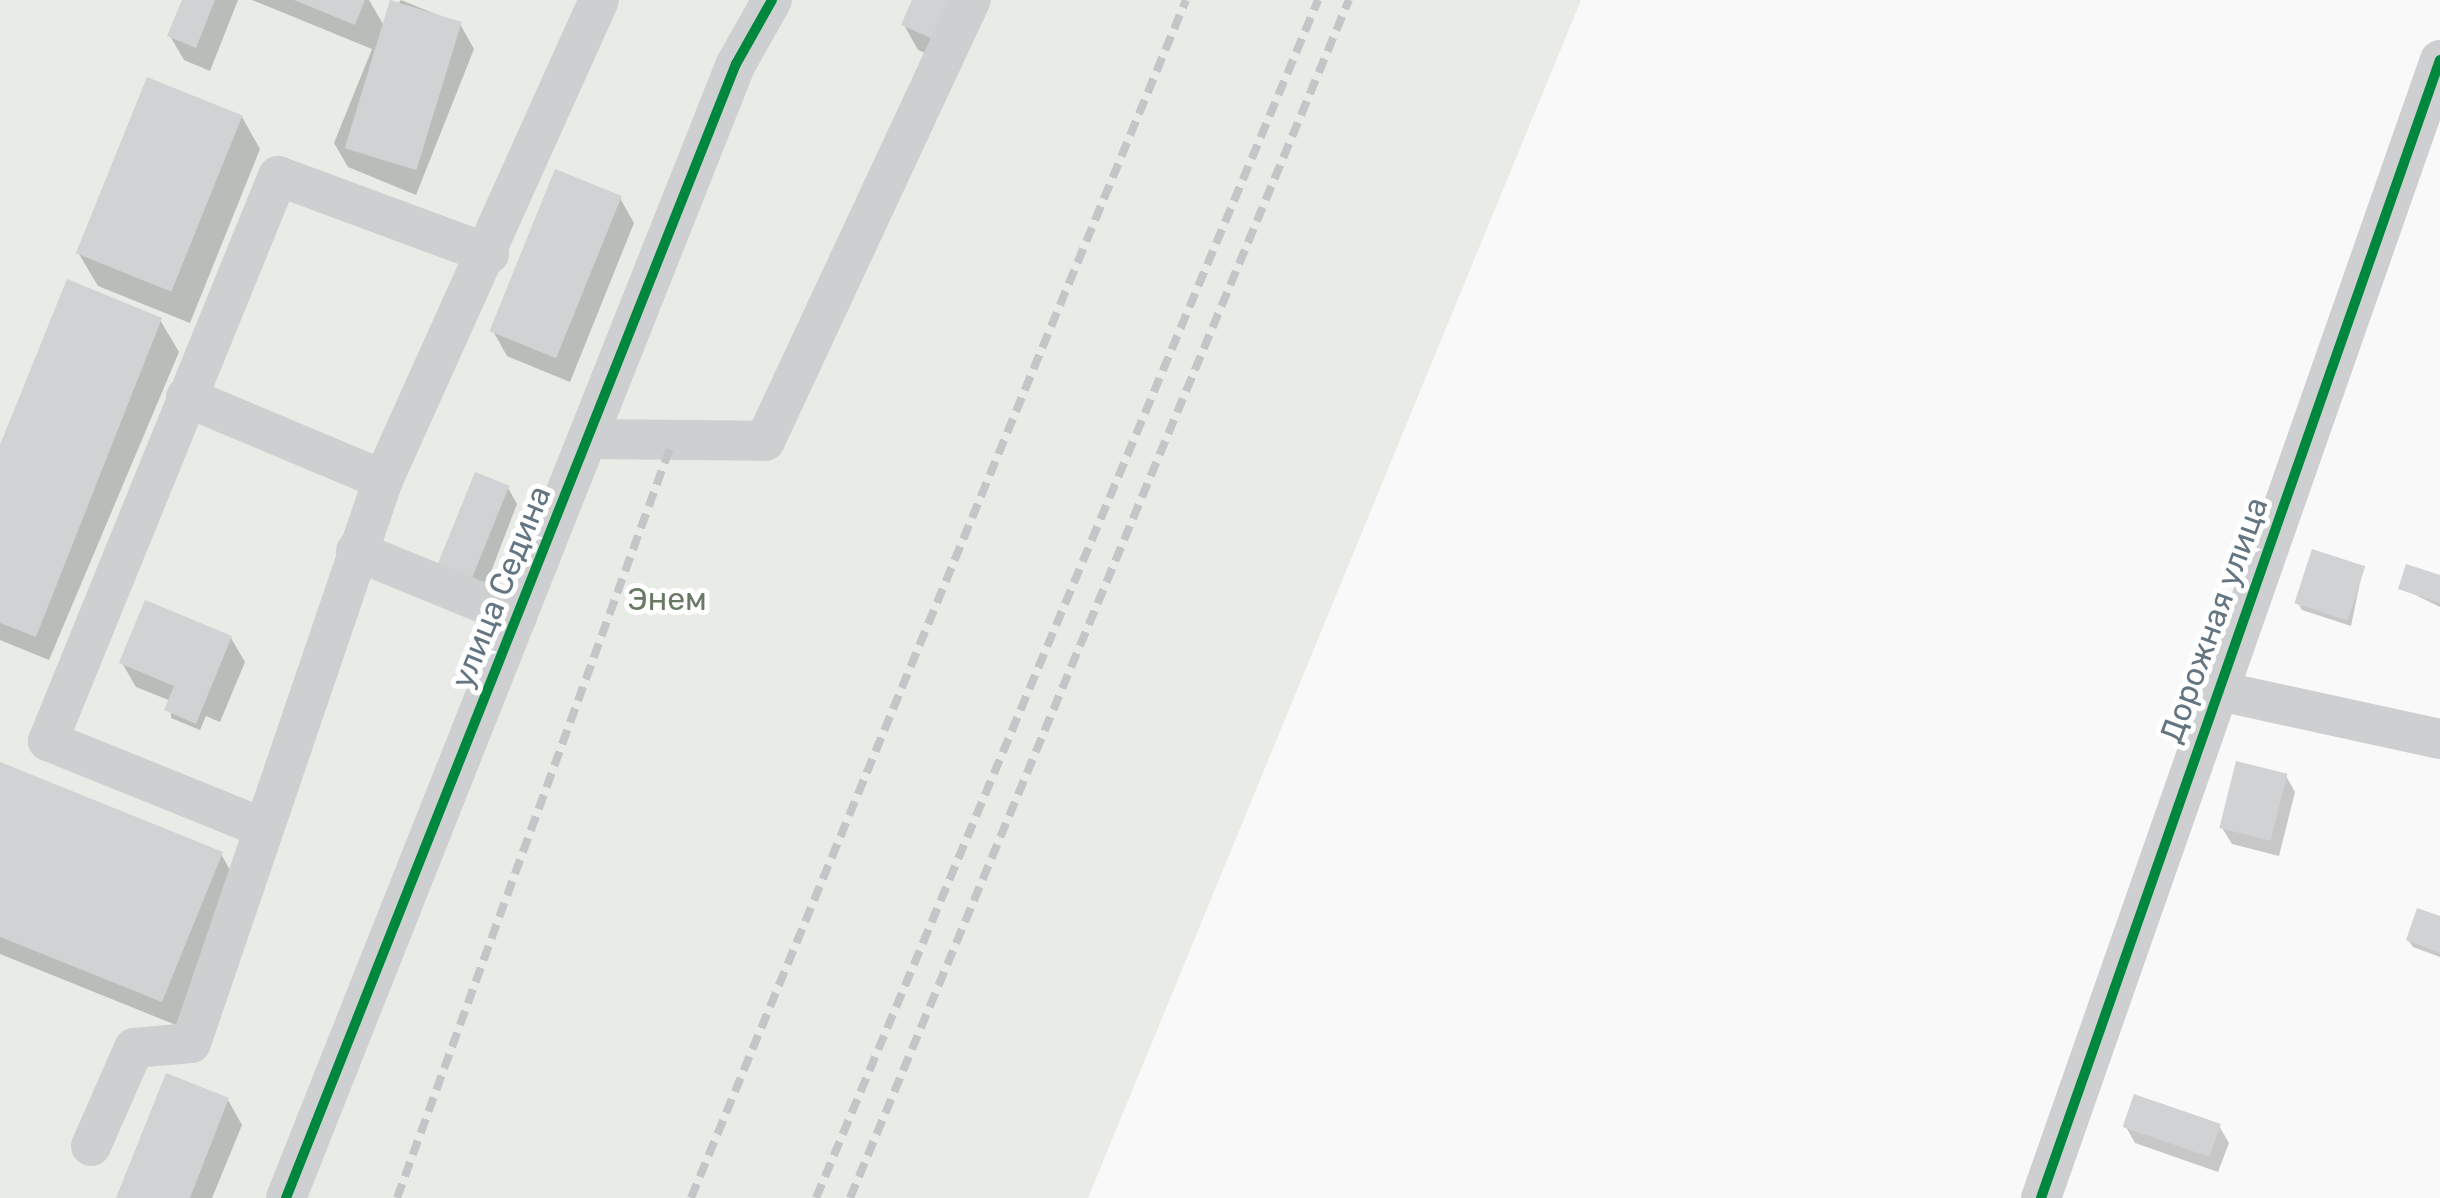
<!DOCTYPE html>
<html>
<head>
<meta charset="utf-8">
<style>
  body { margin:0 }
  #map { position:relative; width:2440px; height:1198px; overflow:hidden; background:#f9f9f9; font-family:Rubik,sans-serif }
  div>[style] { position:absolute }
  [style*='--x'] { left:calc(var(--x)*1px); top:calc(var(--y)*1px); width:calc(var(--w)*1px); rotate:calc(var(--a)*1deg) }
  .green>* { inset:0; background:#e8ebe6 }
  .shadow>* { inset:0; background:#0003 }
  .building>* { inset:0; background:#d0d2d3; transform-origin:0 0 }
  .minor>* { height:40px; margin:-20px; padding:0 20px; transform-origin:20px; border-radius:20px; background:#cecfd0 }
  .rail>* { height:8px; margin-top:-4px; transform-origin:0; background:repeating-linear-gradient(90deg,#c3c5c6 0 15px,transparent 0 23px) }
  .cycleway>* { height:10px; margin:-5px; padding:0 5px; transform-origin:5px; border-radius:5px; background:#00873e }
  span { translate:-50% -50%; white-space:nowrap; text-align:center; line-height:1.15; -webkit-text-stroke:10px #fff; paint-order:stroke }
  .street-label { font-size:32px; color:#657683 }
  .park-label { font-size:32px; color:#687a64 }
</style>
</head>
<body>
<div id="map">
  <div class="green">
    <div style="clip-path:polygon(0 0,1581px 0,1088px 1198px,0 1198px)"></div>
  </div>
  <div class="shadow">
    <div style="clip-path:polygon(184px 0,238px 0,210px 71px,184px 60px,170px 36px)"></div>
    <div style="clip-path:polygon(252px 0,369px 0,383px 24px,401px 0,460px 24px,474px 49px,416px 195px,348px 167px,334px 143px,372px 49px)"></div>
    <div style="clip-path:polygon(915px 0,947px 62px,918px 50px,904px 25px)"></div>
    <div style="clip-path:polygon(242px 117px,260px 149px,190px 323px,98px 286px,79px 254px)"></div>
    <div style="clip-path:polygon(620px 198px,634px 223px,570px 382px,507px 356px,493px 331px)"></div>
    <div style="clip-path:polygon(160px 320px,179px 352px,49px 660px,0 640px,0 452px)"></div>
    <div style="clip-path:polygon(508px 488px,517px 504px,482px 595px,451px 583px)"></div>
    <div style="clip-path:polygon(2363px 568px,2351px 626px,2302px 610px,2298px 603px)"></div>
    <div style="clip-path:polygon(2440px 577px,2440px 607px,2401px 588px)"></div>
    <div style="clip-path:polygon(231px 638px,245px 662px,220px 722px,206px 716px,200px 730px,171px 718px,171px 701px,136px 687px,122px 663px)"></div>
    <div style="clip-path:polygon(0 765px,221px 854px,239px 886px,176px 1025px,0 954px)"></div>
    <div style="clip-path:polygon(2286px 776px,2295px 792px,2279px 856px,2232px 844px,2222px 828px)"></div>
    <div style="clip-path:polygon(2440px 919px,2440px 957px,2413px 947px,2408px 940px)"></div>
    <div style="clip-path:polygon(228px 1100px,242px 1125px,212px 1198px,119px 1198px)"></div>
    <div style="clip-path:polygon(2219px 1126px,2229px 1143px,2218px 1172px,2135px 1143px,2126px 1127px)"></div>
  </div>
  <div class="building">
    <div style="clip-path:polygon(182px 0,215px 0,196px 48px,167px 36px)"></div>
    <div style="clip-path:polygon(294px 0,365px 0,355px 25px)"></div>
    <div style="left:390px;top:0;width:75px;height:155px;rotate:17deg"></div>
    <div style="clip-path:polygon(912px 0,950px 0,933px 39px,901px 25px)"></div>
    <div style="left:147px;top:77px;width:103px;height:190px;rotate:22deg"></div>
    <div style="left:555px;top:169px;width:72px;height:175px;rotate:22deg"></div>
    <div style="clip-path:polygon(67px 279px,162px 318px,36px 637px,0 623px,0 445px)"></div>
    <div style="left:475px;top:472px;width:37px;height:102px;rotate:22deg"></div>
    <div style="left:2312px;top:549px;width:56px;height:57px;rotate:18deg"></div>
    <div style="clip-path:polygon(2406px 564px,2440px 575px,2440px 603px,2398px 589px)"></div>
    <div style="clip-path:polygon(145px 600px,232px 636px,196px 724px,164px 710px,174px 686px,119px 663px)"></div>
    <div style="left:2236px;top:761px;width:53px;height:69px;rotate:14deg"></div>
    <div style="clip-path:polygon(0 762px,223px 852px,162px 1002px,0 937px)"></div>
    <div style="clip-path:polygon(2417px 908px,2440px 916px,2440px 953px,2406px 940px)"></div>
    <div style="clip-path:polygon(166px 1073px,229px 1098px,190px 1198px,116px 1198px)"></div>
    <div style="left:2134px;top:1094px;width:92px;height:35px;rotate:19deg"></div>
  </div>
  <div class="minor">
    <div style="--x:186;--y:397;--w:214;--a:22.8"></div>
    <div style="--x:587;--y:439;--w:178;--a:0.6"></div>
    <div style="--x:765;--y:441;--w:487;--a:-65"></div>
    <div style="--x:356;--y:551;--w:174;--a:22.3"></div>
    <div style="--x:2215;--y:690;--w:230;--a:12.3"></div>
    <div style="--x:261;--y:827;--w:230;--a:-158"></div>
    <div style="--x:48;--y:741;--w:610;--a:-67.85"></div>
    <div style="--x:278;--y:176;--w:225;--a:20.3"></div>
    <div style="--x:91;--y:1146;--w:107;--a:-66.3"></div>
    <div style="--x:134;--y:1048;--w:57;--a:-5"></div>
    <div style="--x:191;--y:1043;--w:595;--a:-71.17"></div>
    <div style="--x:383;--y:480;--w:526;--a:-65.77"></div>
    <div style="--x:286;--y:1198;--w:1220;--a:-68.36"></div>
    <div style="--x:736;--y:64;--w:73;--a:-60.6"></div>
    <div style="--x:2041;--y:1198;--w:1206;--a:-70.68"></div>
  </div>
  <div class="rail">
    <div style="--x:397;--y:1198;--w:798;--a:-70"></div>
    <div style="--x:691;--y:1198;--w:1296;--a:-67.55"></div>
    <div style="--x:816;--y:1198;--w:1299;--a:-67.26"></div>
    <div style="--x:850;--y:1198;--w:1298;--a:-67.39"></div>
  </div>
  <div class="cycleway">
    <div style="--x:286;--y:1198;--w:1220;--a:-68.36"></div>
    <div style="--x:736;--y:64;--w:73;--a:-60.6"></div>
    <div style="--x:2041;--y:1198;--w:1206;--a:-70.68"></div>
  </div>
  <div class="street-label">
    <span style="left:501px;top:587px;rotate:-68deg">улица Седина</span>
    <span style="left:2214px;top:620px;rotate:-70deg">Дорожная улица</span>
  </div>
  <div class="park-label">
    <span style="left:667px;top:599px">Энем</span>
  </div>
</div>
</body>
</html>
